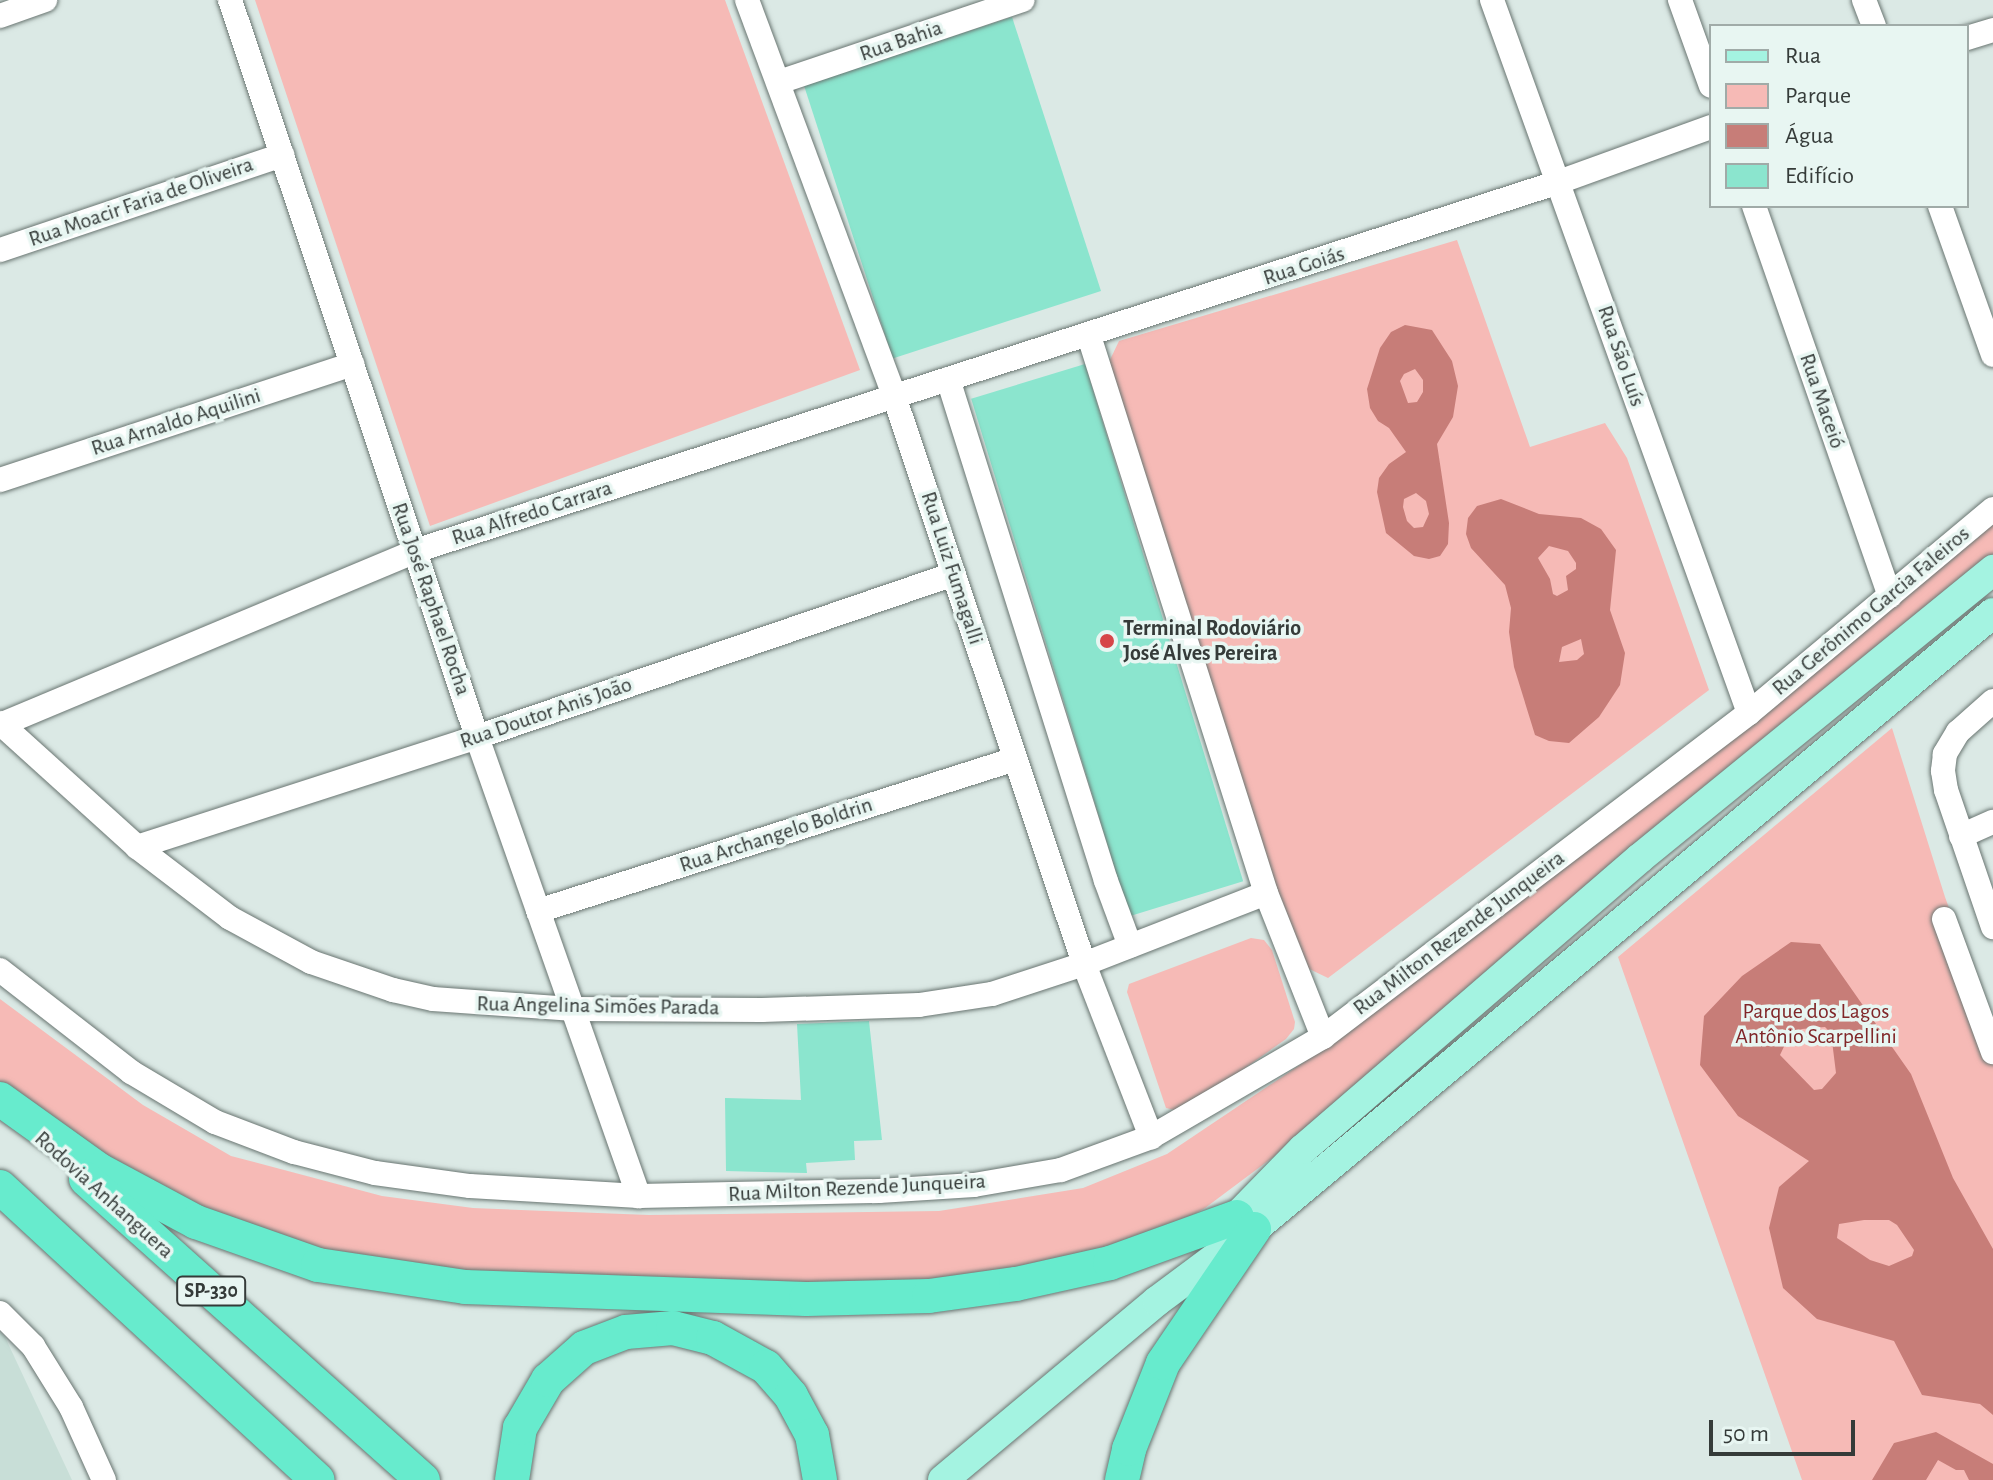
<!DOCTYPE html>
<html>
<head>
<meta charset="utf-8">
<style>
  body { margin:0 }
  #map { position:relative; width:1993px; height:1480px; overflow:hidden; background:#dbe9e5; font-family:"Alegreya Sans",sans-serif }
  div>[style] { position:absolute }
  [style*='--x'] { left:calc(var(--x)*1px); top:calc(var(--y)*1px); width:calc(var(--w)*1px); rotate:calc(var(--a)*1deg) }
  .built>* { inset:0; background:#c8ded7 }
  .green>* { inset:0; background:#f6bab6 }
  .water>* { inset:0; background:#c77d78 }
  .building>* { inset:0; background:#8be5ce; transform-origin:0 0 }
  .roads { filter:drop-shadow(0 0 2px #697571) drop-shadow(0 0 2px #697571) }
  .minor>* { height:24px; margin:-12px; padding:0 12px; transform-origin:12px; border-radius:12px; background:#fff }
  .major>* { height:30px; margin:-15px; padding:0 15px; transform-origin:15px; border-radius:15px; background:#a4f3e1 }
  .highway>* { height:34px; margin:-17px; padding:0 17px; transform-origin:17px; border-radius:17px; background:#67ebcd }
  .dots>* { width:22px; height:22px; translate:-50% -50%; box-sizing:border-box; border:4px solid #e8f6f2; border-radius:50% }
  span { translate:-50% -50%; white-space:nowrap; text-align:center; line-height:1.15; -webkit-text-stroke:7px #e8f6f2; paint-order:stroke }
  .shield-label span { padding:2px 6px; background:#e8f6f2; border:2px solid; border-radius:6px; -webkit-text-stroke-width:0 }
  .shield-label { font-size:20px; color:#353b39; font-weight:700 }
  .street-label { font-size:22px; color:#353b39 }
  .poi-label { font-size:22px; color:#353b39; font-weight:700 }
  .left { translate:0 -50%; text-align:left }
  .park-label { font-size:22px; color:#802628 }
  .legend { position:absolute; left:1709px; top:24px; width:260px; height:184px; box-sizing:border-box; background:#e8f6f2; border:2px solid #a0aba8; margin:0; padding:10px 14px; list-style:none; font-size:24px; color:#353b39 }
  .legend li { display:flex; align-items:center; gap:16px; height:40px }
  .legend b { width:40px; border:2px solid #a0aba8 }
  .scale { position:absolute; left:1709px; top:1420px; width:146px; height:36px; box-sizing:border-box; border:4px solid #353b39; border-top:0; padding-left:10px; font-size:24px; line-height:28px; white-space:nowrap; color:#353b39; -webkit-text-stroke:6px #e8f6f2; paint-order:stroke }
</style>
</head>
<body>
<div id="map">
  <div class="built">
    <div style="clip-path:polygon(0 1332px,5px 1337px,72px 1480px,0 1480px)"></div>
  </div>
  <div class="green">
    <div style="clip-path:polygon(255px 0,725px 0,860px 370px,430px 526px)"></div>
    <div style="clip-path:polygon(1457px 240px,1530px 447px,1605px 423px,1627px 458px,1709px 690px,1328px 978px,1301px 965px,1108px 364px,1119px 341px)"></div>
    <div style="clip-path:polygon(1993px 523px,1993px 557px,1521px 943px,1276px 1155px,1205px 1208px,1148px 1240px,1017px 1273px,855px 1291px,467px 1279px,316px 1254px,199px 1216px,0 1093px,0 999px,143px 1105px,231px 1156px,382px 1196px,473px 1208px,649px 1215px,939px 1211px,1083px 1188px,1167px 1154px,1328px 1046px)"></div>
    <div style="clip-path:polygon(1892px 728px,1945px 897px,1993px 1029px,1993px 1480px,1802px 1480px,1618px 957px)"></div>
    <div style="clip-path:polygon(1251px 938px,1264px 940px,1272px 950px,1295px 1022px,1294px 1029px,1286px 1039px,1183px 1112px,1166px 1108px,1127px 992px,1129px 984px)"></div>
  </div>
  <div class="water">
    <div style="clip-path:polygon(evenodd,1405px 325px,1432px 330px,1452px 361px,1458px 386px,1453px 417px,1437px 444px,1449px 523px,1448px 544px,1440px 556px,1429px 559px,1414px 556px,1386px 533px,1377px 492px,1379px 478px,1389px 464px,1406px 452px,1389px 428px,1378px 421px,1370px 408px,1367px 389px,1380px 348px,1391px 332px,1405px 325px,1415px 369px,1423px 380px,1423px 392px,1417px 402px,1408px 403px,1400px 381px,1404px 374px,1415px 369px,1405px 325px,1416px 493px,1426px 501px,1429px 514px,1423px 527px,1414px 528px,1407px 521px,1403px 507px,1404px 499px,1416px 493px)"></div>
    <div style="clip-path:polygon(evenodd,1501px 499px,1539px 514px,1581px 518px,1601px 529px,1616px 550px,1610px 610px,1625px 653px,1620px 685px,1599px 717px,1569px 743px,1549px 741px,1535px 735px,1514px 667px,1509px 632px,1511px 608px,1505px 585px,1471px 548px,1466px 534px,1468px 518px,1477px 506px,1501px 499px,1549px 546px,1568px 551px,1576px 563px,1576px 569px,1566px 576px,1568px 590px,1557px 596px,1553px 594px,1550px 579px,1538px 558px,1549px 546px,1501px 499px,1581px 639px,1584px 654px,1577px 660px,1559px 662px,1562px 647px,1581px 639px)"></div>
    <div style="clip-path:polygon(evenodd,1791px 942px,1820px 944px,1911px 1074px,1953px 1178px,1993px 1249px,1993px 1415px,1980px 1404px,1922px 1395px,1894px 1341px,1817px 1319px,1783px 1288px,1769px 1228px,1779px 1187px,1809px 1161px,1738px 1116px,1700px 1065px,1704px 1016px,1742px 976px,1791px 942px,1825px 1027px,1831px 1033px,1836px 1073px,1822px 1089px,1814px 1090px,1780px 1055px,1789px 1036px,1802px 1029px,1825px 1027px,1791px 942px,1864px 1220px,1889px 1220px,1897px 1225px,1914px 1250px,1912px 1256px,1889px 1266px,1870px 1260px,1837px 1238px,1839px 1224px,1864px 1220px)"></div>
    <div style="clip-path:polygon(1936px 1432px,1993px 1464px,1993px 1480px,1969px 1480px,1964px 1470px,1956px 1470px,1938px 1460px,1926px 1480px,1872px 1480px,1894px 1443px)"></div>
  </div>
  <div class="building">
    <div style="left:1012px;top:17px;width:288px;height:219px;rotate:72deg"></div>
    <div style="left:1085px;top:364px;width:541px;height:119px;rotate:73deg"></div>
    <div style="clip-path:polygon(869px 1021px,882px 1140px,854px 1141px,855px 1160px,806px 1163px,807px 1173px,726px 1171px,725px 1098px,801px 1100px,797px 1024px)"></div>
  </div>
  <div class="roads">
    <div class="minor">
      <div style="--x:230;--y:0;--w:777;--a:71.47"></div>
      <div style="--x:477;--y:737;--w:487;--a:70.6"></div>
      <div style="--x:747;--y:0;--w:422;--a:69.6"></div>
      <div style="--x:894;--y:396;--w:599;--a:71.5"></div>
      <div style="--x:1084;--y:964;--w:186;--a:68.8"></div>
      <div style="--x:1492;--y:0;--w:758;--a:70.18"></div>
      <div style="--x:1680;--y:0;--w:91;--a:70.2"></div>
      <div style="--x:1864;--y:0;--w:28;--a:69"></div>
      <div style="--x:0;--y:16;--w:48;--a:-19.6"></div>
      <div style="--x:1967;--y:38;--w:27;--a:-17"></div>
      <div style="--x:779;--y:82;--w:257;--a:-18.6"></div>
      <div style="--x:1754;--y:206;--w:413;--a:70.8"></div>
      <div style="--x:1940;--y:206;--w:158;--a:70.4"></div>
      <div style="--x:0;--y:250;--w:298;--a:-18.6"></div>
      <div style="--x:1089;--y:336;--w:584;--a:72.37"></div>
      <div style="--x:1266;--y:893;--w:155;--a:68.4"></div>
      <div style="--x:948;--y:379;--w:526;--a:72.53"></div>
      <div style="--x:1106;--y:881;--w:69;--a:69.7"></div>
      <div style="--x:0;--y:480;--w:371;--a:-18.2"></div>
      <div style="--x:1993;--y:701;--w:47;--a:138.5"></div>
      <div style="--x:1958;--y:732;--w:26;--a:121"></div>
      <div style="--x:1945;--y:754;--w:17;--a:97"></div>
      <div style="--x:1943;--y:771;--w:19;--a:81"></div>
      <div style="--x:1946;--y:790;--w:145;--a:71.1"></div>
      <div style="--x:0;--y:723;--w:185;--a:42.1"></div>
      <div style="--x:137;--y:847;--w:117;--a:37.4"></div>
      <div style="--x:230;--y:918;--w:92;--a:28.5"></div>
      <div style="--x:311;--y:962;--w:87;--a:18.9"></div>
      <div style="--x:393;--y:990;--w:41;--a:12.7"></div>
      <div style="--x:433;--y:999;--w:138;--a:4.1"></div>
      <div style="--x:571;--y:1009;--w:191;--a:0.3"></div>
      <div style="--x:762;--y:1010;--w:157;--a:-1.8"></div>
      <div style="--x:919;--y:1005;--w:74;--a:-8.6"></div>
      <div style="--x:992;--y:994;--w:97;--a:-18.1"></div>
      <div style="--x:1084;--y:964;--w:195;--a:-21.3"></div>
      <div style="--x:0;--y:725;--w:450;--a:-22.7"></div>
      <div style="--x:415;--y:551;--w:1202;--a:-17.88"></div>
      <div style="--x:1559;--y:182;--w:162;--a:-19.9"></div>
      <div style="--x:1961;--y:836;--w:35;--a:-24"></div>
      <div style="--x:137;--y:847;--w:357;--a:-17.9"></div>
      <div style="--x:477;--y:737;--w:504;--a:-18.87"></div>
      <div style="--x:538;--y:911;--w:501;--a:-17.67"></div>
      <div style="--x:1944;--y:919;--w:142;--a:69.8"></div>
      <div style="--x:0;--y:970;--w:166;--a:37.9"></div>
      <div style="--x:131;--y:1072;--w:98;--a:30.8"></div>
      <div style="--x:215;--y:1122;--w:85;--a:20.8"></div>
      <div style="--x:294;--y:1152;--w:84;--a:14.5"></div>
      <div style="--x:375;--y:1173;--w:96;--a:7.8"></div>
      <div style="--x:470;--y:1186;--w:169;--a:3.4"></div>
      <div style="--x:639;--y:1196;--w:240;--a:-1.2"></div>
      <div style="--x:879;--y:1191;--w:95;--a:-3.6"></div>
      <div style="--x:974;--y:1185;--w:88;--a:-9.8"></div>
      <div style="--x:1061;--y:1170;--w:96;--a:-20.1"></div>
      <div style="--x:1151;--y:1137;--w:199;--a:-30.2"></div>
      <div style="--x:1323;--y:1037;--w:535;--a:-37.26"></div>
      <div style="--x:1749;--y:713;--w:318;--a:-39.9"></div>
      <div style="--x:0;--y:1313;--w:47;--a:45"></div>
      <div style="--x:33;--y:1346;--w:72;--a:58.1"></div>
      <div style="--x:71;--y:1407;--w:80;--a:65.7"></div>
    </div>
    <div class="major">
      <div style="--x:1221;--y:1233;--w:117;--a:-45.7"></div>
      <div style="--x:1303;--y:1149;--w:445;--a:-40.8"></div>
      <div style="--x:1640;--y:858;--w:456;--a:-39.2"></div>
      <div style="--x:943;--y:1480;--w:279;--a:-39.9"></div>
      <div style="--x:1157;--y:1301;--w:121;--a:-36.6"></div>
      <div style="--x:1254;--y:1229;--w:962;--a:-39.81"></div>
    </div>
    <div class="highway">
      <div style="--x:0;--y:1099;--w:122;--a:35.6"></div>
      <div style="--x:99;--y:1170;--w:110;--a:28.2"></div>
      <div style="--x:196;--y:1222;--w:129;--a:19.4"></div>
      <div style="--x:318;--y:1265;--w:149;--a:8.5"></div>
      <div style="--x:465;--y:1287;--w:341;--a:2"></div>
      <div style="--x:806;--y:1299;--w:123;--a:-1.4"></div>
      <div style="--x:929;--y:1296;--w:88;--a:-7.9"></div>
      <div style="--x:1016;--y:1284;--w:96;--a:-12.6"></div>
      <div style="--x:1110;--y:1263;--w:135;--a:-19.9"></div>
      <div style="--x:86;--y:1179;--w:452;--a:41.8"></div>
      <div style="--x:0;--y:1187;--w:432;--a:42.7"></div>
      <div style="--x:512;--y:1480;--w:53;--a:-81.3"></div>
      <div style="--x:520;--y:1428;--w:56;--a:-59.7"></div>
      <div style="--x:548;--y:1380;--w:48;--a:-41.6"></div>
      <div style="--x:584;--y:1348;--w:45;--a:-20.9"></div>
      <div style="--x:626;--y:1332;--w:47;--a:-4.9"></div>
      <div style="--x:673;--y:1328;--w:41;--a:14"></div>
      <div style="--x:713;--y:1338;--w:60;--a:28.7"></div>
      <div style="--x:766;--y:1367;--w:38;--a:49"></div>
      <div style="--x:791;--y:1396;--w:44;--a:61.7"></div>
      <div style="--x:812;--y:1435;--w:46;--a:79.9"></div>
      <div style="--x:1122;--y:1480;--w:32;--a:-77"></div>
      <div style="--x:1129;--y:1449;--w:92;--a:-68.4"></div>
      <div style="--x:1163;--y:1363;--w:162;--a:-55.8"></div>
    </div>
  </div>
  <div class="dots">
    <div style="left:1107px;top:641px;background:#d64649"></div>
  </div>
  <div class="shield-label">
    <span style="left:211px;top:1291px">SP-330</span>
  </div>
  <div class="street-label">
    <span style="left:901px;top:41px;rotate:-19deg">Rua Bahia</span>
    <span style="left:141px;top:202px;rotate:-19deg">Rua Moacir Faria de Oliveira</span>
    <span style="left:1304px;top:266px;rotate:-18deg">Rua Goiás</span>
    <span style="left:1621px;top:356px;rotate:71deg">Rua São Luís</span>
    <span style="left:1822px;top:401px;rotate:71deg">Rua Maceió</span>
    <span style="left:176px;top:422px;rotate:-18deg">Rua Arnaldo Aquilini</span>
    <span style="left:532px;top:513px;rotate:-18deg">Rua Alfredo Carrara</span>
    <span style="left:952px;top:568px;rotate:72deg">Rua Luiz Fumagalli</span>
    <span style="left:431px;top:599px;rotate:71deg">Rua José Raphael Rocha</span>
    <span style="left:1871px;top:611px;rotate:-40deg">Rua Gerônimo Garcia Faleiros</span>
    <span style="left:546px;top:713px;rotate:-19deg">Rua Doutor Anis João</span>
    <span style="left:776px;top:835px;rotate:-18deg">Rua Archangelo Boldrin</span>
    <span style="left:1459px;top:933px;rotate:-37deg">Rua Milton Rezende Junqueira</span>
    <span style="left:598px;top:1006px;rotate:1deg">Rua Angelina Simões Parada</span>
    <span style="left:857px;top:1188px;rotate:-3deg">Rua Milton Rezende Junqueira</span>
    <span style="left:104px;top:1195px;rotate:42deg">Rodovia Anhanguera</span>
  </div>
  <div class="poi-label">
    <span class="left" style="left:1123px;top:641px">Terminal Rodoviário<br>José Alves Pereira</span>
  </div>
  <div class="park-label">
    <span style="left:1816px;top:1024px">Parque dos Lagos<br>Antônio Scarpellini</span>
  </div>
  <ul class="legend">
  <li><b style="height:10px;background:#a4f3e1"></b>Rua</li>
  <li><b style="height:22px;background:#f6bab6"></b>Parque</li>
  <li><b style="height:22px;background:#c77d78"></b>Água</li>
  <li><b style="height:22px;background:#8be5ce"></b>Edifício</li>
  </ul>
  <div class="scale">50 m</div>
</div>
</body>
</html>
